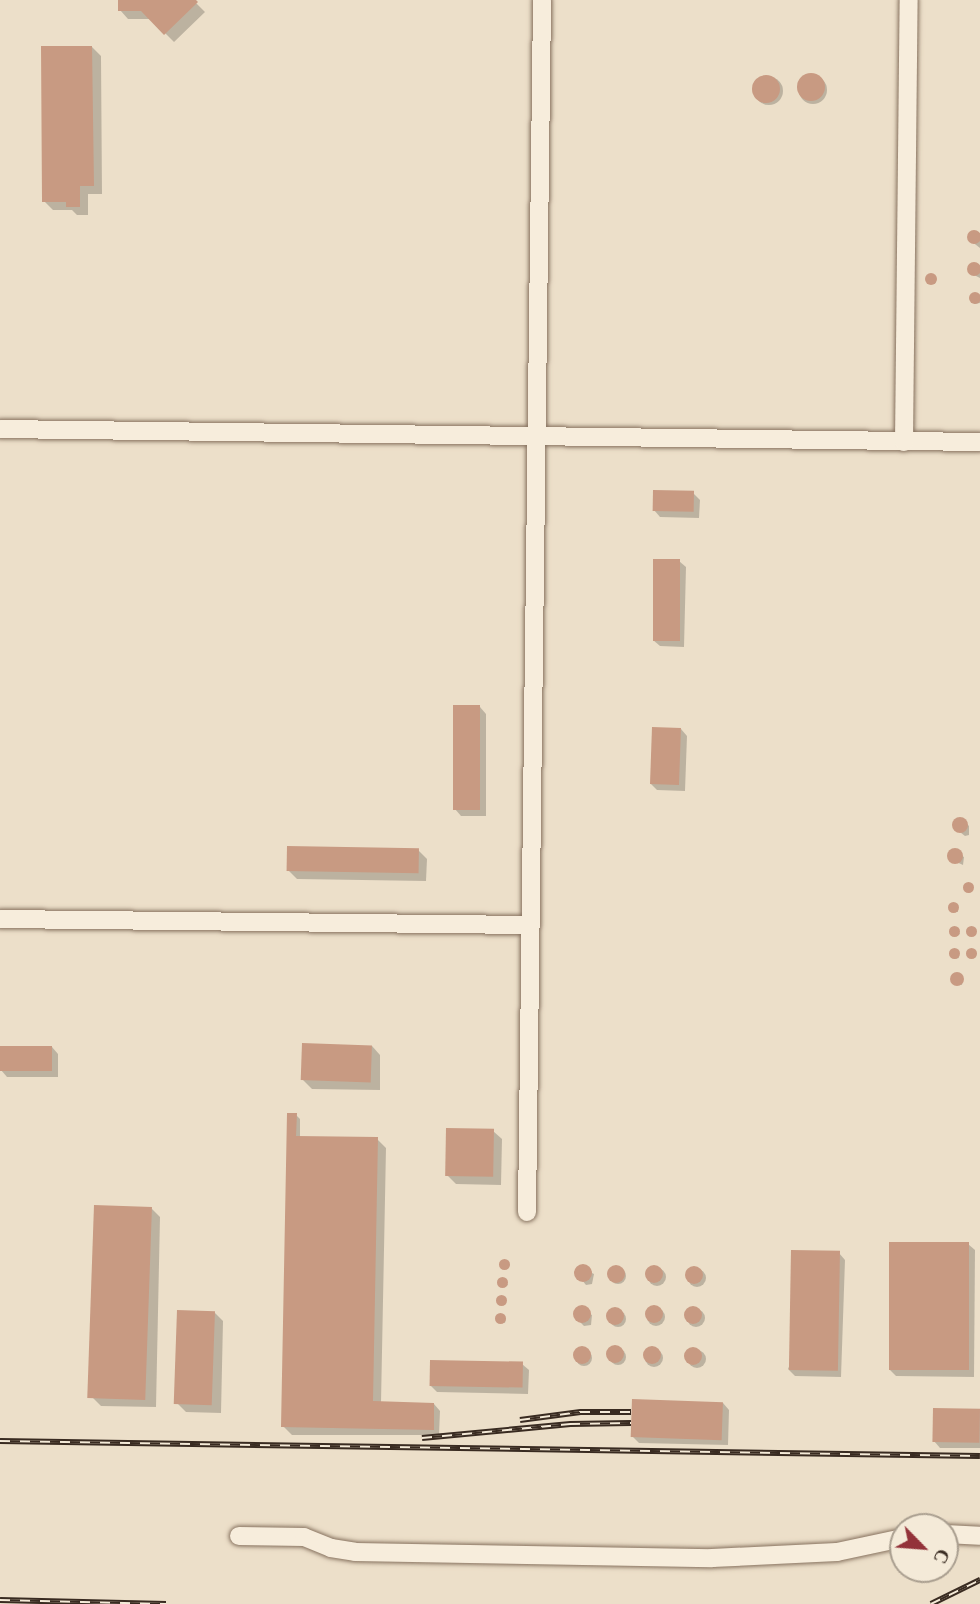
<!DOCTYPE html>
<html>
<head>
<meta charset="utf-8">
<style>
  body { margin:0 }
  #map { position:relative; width:980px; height:1604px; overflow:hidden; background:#ecdfc9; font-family:"Libre Baskerville",serif }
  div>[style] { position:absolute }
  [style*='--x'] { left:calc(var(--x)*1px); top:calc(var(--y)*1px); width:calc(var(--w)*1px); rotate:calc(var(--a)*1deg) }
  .shadow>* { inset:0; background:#0003 }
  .round { border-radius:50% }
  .building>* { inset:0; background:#c89a82; transform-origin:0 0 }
  .roads { filter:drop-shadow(0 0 2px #87725f) drop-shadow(0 0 2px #87725f) }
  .minor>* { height:18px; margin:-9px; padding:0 9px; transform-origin:9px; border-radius:9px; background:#f7eddc }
  .rail>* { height:6px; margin-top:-3px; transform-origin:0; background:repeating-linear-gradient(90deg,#f4ead8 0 10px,#392b21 0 20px); box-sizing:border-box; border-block:2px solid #392b21 }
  span { translate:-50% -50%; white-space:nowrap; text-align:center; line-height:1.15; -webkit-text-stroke:7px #f4ead8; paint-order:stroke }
  .north { position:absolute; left:889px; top:1513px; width:70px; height:70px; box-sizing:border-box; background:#f4ead8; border:2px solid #a99e8f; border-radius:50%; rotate:115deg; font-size:19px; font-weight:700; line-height:28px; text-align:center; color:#392b21 }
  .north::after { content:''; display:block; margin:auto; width:24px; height:32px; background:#933239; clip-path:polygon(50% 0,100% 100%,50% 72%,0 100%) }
</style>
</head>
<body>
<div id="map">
  <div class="shadow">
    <div style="clip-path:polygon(120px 0,193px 0,205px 12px,174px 42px,151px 19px,128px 19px,120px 10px)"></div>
    <div style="clip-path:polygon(92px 47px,101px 56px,102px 194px,88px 194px,88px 215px,77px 215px,72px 210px,53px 210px,44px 201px)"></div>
    <div class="round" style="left:799px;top:76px;width:28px;height:28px"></div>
    <div class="round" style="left:755px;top:77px;width:28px;height:28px"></div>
    <div style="clip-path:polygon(979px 233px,980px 233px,980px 248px,971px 241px,971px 234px)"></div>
    <div style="clip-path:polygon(972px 264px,980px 267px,980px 278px,970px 273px)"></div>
    <div style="clip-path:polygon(933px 276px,936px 283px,931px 284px,928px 277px)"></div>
    <div style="clip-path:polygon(972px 296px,979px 295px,980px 303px,974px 304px)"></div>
    <div style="clip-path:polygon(693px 493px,700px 500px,699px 518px,660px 517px,654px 510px)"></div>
    <div style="clip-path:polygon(679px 561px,686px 567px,684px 647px,660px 646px,653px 640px)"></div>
    <div style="clip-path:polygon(480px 707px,486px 714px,486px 816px,461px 816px,455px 809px)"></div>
    <div style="clip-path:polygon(681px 729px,687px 736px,685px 791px,657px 790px,651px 784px)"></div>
    <div style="clip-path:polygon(956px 822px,965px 822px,969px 826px,969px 835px,965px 836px,956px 829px)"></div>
    <div style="clip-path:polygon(418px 850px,427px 859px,426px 881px,297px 879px,288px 870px)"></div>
    <div style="clip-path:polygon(952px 851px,964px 857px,963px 865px,950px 859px)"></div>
    <div style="clip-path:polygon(968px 884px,973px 890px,969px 893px,964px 886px)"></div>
    <div style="clip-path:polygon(951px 905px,957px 905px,958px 912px,953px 912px)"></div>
    <div style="clip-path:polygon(956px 928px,960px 934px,955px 936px,952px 930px)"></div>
    <div style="clip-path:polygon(969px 929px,976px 930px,976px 935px,969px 933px)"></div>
    <div style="clip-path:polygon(956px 951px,959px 958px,954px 959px,951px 952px)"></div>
    <div style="clip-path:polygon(970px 951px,977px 953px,975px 958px,969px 955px)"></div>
    <div style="clip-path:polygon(954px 976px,963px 978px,962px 985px,954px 983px)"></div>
    <div style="clip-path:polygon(372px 1046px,380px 1055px,380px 1090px,312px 1089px,303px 1080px)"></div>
    <div style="clip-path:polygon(52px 1047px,58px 1054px,58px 1077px,7px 1077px,1px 1070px)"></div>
    <div style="clip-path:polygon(296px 1115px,300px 1119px,300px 1138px,377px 1139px,386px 1148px,381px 1403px,434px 1404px,440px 1411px,439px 1435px,292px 1435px,283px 1426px)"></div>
    <div style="clip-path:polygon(493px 1131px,502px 1139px,501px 1185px,456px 1184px,447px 1175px)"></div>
    <div style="clip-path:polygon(151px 1208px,160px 1217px,156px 1407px,101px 1406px,92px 1397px)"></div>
    <div style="clip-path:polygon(968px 1244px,975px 1250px,974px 1377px,896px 1376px,890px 1370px)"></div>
    <div style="clip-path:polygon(839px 1253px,845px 1260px,841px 1377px,795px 1376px,788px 1369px)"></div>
    <div style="clip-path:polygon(503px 1261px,510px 1265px,507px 1269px,501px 1266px)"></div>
    <div style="clip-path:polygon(579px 1267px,594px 1274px,592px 1284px,586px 1285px,582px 1280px,577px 1271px)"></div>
    <div class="round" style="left:610px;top:1268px;width:16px;height:16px"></div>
    <div class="round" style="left:648px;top:1268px;width:18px;height:18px"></div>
    <div class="round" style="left:688px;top:1269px;width:18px;height:18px"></div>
    <div style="clip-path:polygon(504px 1279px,508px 1285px,503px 1287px,499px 1280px)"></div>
    <div style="clip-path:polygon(499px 1298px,506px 1301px,505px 1305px,498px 1303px)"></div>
    <div style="clip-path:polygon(578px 1308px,592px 1315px,591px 1325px,584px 1326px,580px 1322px,575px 1312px)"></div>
    <div class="round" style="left:647px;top:1308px;width:18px;height:18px"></div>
    <div class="round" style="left:687px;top:1309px;width:18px;height:18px"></div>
    <div class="round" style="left:610px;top:1311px;width:16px;height:16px"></div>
    <div style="clip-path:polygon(214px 1312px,223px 1321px,221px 1413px,186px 1412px,177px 1403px)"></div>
    <div style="clip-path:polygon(498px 1315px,506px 1318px,505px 1323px,498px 1320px)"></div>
    <div class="round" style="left:610px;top:1349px;width:16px;height:16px"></div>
    <div class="round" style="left:645px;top:1349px;width:18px;height:18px"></div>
    <div class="round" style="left:576px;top:1350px;width:16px;height:16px"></div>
    <div class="round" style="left:688px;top:1350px;width:18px;height:18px"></div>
    <div style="clip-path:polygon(522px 1364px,529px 1370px,528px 1394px,437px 1392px,431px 1386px)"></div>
    <div style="clip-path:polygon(723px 1403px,729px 1410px,728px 1445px,639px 1443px,632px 1436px)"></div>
    <div style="clip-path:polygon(980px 1410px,980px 1448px,940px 1448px,934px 1441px)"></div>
  </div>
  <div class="building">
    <div style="clip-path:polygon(118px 0,196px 0,198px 2px,164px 35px,141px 11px,118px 11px)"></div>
    <div style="clip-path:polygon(41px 46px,92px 46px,94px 186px,80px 186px,80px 207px,66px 207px,66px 202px,42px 202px)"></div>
    <div class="round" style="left:797px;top:73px;width:28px;height:28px"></div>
    <div class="round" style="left:752px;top:75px;width:28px;height:28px"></div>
    <div class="round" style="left:967px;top:230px;width:14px;height:14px"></div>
    <div class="round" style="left:967px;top:262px;width:14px;height:14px"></div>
    <div class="round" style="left:925px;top:273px;width:12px;height:12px"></div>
    <div class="round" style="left:969px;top:292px;width:12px;height:12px"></div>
    <div style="left:653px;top:490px;width:41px;height:21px;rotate:1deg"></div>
    <div style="left:653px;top:559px;width:27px;height:82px"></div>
    <div style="left:453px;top:705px;width:27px;height:105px"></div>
    <div style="left:652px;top:727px;width:29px;height:57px;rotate:2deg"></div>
    <div class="round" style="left:952px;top:817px;width:16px;height:16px"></div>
    <div style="left:287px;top:846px;width:132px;height:25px;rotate:1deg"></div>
    <div class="round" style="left:947px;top:848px;width:16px;height:16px"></div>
    <div class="round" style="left:962.5px;top:881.5px;width:11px;height:11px"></div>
    <div class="round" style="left:947.5px;top:901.5px;width:11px;height:11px"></div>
    <div class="round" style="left:948.5px;top:925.5px;width:11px;height:11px"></div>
    <div class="round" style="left:965.5px;top:925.5px;width:11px;height:11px"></div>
    <div class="round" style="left:948.5px;top:947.5px;width:11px;height:11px"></div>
    <div class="round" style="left:965.5px;top:947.5px;width:11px;height:11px"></div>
    <div class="round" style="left:950px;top:972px;width:14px;height:14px"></div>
    <div style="left:302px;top:1043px;width:70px;height:37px;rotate:2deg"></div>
    <div style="left:0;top:1046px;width:52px;height:25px"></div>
    <div style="clip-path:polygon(287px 1113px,297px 1113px,296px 1136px,378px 1137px,373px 1401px,434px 1403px,434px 1430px,281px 1427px)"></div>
    <div style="left:446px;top:1128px;width:48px;height:48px;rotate:1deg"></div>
    <div style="left:94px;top:1205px;width:58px;height:193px;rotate:2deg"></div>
    <div style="left:889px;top:1242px;width:80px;height:128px"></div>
    <div style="left:791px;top:1250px;width:49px;height:120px;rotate:1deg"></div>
    <div class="round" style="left:498.5px;top:1258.5px;width:11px;height:11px"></div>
    <div class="round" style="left:574px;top:1264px;width:18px;height:18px"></div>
    <div class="round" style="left:645px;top:1265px;width:18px;height:18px"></div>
    <div class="round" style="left:607px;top:1265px;width:18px;height:18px"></div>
    <div class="round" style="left:685px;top:1266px;width:18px;height:18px"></div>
    <div class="round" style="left:496.5px;top:1276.5px;width:11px;height:11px"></div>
    <div class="round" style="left:495.5px;top:1294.5px;width:11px;height:11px"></div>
    <div class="round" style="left:645px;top:1305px;width:18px;height:18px"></div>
    <div class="round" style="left:573px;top:1305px;width:18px;height:18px"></div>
    <div class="round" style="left:684px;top:1306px;width:18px;height:18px"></div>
    <div class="round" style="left:606px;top:1307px;width:18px;height:18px"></div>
    <div style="left:177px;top:1310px;width:38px;height:94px;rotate:2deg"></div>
    <div class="round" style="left:494.5px;top:1312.5px;width:11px;height:11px"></div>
    <div class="round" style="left:606px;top:1345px;width:18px;height:18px"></div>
    <div class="round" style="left:643px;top:1346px;width:18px;height:18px"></div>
    <div class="round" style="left:573px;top:1346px;width:18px;height:18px"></div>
    <div class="round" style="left:684px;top:1347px;width:18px;height:18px"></div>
    <div style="left:430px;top:1360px;width:93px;height:26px;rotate:1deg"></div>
    <div style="left:632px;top:1399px;width:91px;height:38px;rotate:2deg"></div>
    <div style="left:933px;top:1408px;width:47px;height:34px;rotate:1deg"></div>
  </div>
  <div class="roads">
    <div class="minor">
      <div style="--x:0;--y:429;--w:980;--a:0.76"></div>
      <div style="--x:904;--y:442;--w:442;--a:-89.4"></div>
      <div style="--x:0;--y:919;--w:530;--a:0.65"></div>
      <div style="--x:527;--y:1212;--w:1212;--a:-89.29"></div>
      <div style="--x:945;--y:1534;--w:35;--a:3"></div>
      <div style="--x:239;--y:1536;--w:65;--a:0.9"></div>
      <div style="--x:304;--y:1537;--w:29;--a:22"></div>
      <div style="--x:331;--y:1548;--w:24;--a:9"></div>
      <div style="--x:355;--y:1552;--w:357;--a:1"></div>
      <div style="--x:712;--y:1558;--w:125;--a:-2.7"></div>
      <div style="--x:837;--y:1552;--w:67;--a:-12"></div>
    </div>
  </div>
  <div class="rail">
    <div style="--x:520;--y:1420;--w:61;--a:-7.6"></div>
    <div style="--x:580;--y:1412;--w:51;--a:0"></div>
    <div style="--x:422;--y:1438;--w:149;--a:-5.4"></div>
    <div style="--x:570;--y:1424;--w:61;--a:-0.9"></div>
    <div style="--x:0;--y:1441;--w:980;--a:0.88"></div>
    <div style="--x:0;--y:1600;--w:166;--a:1.4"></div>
    <div style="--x:931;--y:1604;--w:55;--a:-26.1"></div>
  </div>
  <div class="north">С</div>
</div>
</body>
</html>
